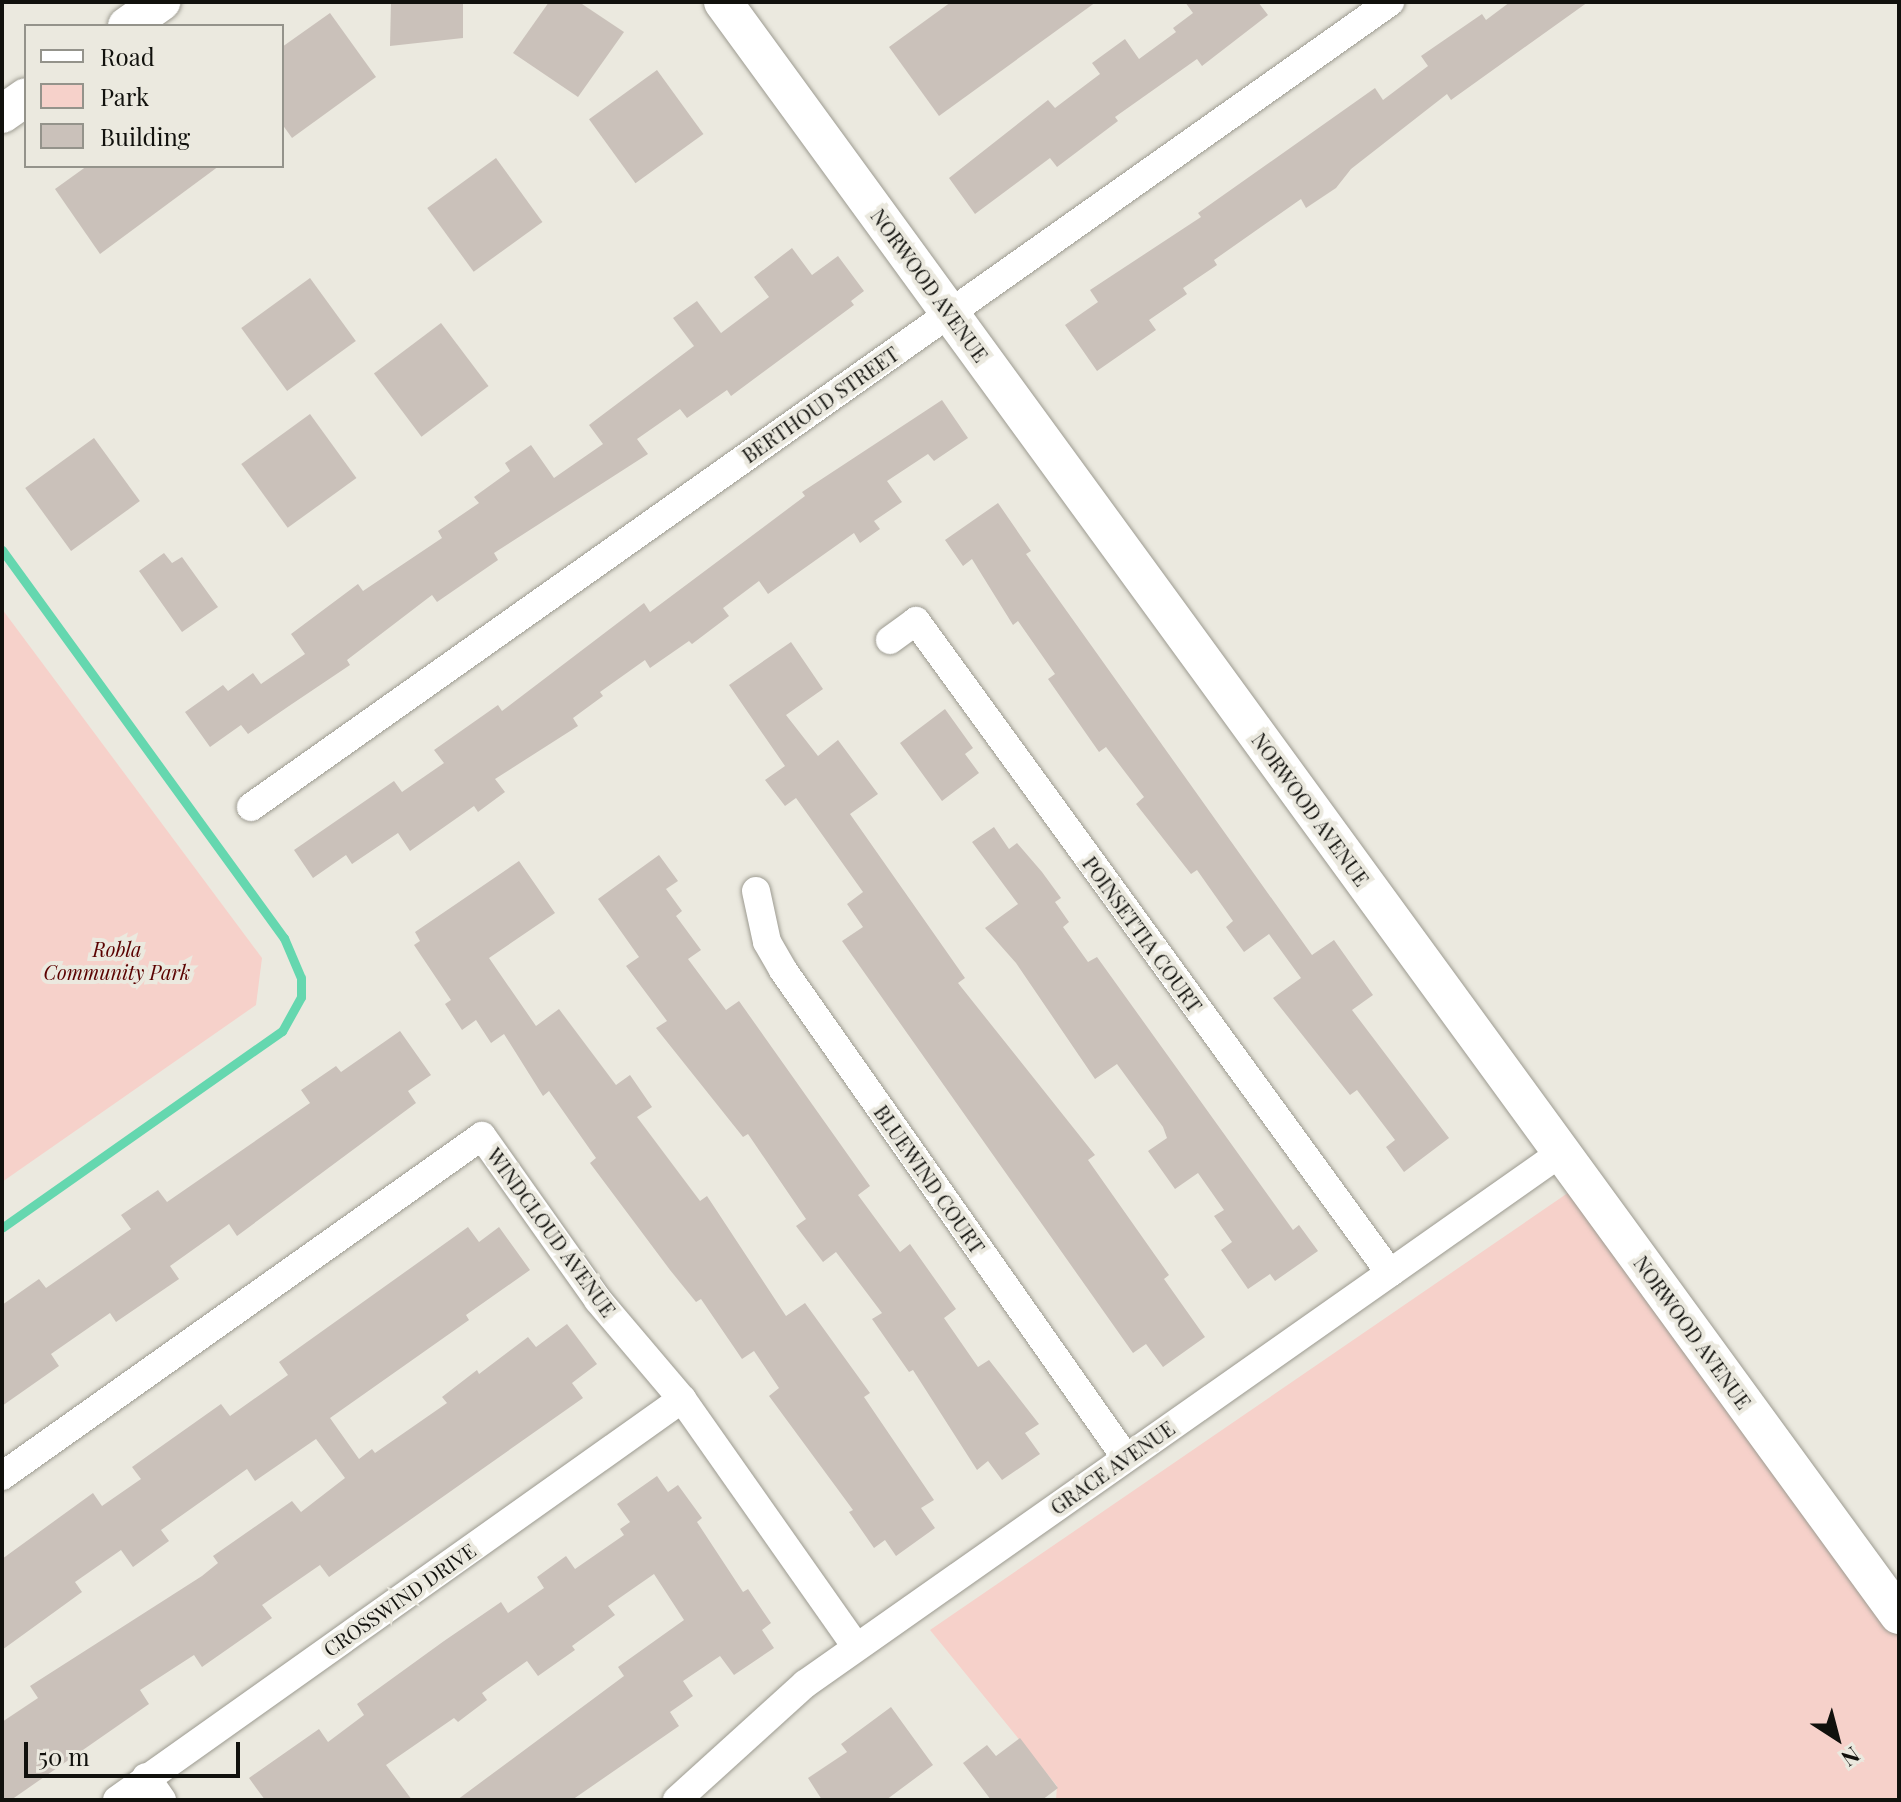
<!DOCTYPE html>
<html>
<head>
<meta charset="utf-8">
<style>
  body { margin:0 }
  #map { position:relative; width:1901px; height:1802px; overflow:hidden; background:#ebe9df; font-family:"Playfair Display",serif }
  div>[style] { position:absolute }
  [style*='--x'] { left:calc(var(--x)*1px); top:calc(var(--y)*1px); width:calc(var(--w)*1px); rotate:calc(var(--a)*1deg) }
  .green>* { inset:0; background:#f6d1ca }
  .stream>* { height:9px; margin:-4.5px; padding:0 4.5px; transform-origin:4.5px; border-radius:4.5px; background:#65d7af }
  .building>* { inset:0; background:#cac1ba; transform-origin:0 0 }
  .roads { filter:drop-shadow(0 0 2px #9d9b91) drop-shadow(0 0 2px #9d9b91) }
  .street>* { height:28px; margin:-14px; padding:0 14px; transform-origin:14px; border-radius:14px; background:#fff }
  .secondary>* { height:38px; margin:-19px; padding:0 19px; transform-origin:19px; border-radius:19px; background:#fff }
  span { translate:-50% -50%; white-space:nowrap; text-align:center; line-height:1.15; -webkit-text-stroke:8px #ebe9df; paint-order:stroke }
  .street-label { font-size:20px; color:#11110d }
  .park-label { font-size:20px; color:#5a0200; font-style:italic }
  .frame { position:absolute; inset:0; border:4px solid #11110d; pointer-events:none }
  .legend { position:absolute; left:24px; top:24px; width:260px; height:144px; box-sizing:border-box; background:#ebe9df; border:2px solid #94938b; margin:0; padding:10px 14px; list-style:none; font-size:24px; color:#11110d }
  .legend li { display:flex; align-items:center; gap:16px; height:40px }
  .legend b { width:40px; border:2px solid #94938b }
  .north { position:absolute; left:1797px; top:1698px; width:80px; height:80px; -webkit-text-stroke:6px #ebe9df; paint-order:stroke; rotate:144deg; font-size:22px; font-weight:700; line-height:32px; text-align:center; color:#11110d }
  .north::after { content:''; display:block; margin:auto; width:28px; height:36px; background:#11110d; clip-path:polygon(50% 0,100% 100%,50% 72%,0 100%) }
  .scale { position:absolute; left:24px; top:1742px; width:216px; height:36px; box-sizing:border-box; border:4px solid #11110d; border-top:0; padding-left:10px; font-size:24px; line-height:28px; white-space:nowrap; color:#11110d; -webkit-text-stroke:6px #ebe9df; paint-order:stroke }
</style>
</head>
<body>
<div id="map">
  <div class="green">
    <div style="clip-path:polygon(2px 609px,262px 958px,256px 1005px,2px 1182px)"></div>
    <div style="clip-path:polygon(1578px 1186px,1899px 1621px,1899px 1800px,1056px 1800px,1057px 1786px,930px 1630px)"></div>
  </div>
  <div class="stream">
    <div style="--x:2;--y:550;--w:480;--a:54"></div>
    <div style="--x:284;--y:938;--w:43;--a:67"></div>
    <div style="--x:301;--y:978;--w:19;--a:90"></div>
    <div style="--x:301;--y:997;--w:39;--a:119"></div>
    <div style="--x:282;--y:1031;--w:342;--a:144.9"></div>
  </div>
  <div class="building">
    <div style="clip-path:polygon(391px 2px,463px 2px,463px 38px,390px 46px)"></div>
    <div style="clip-path:polygon(549px 2px,579px 2px,624px 32px,578px 97px,513px 53px)"></div>
    <div style="clip-path:polygon(951px 2px,1096px 2px,939px 116px,889px 47px)"></div>
    <div style="clip-path:polygon(1185px 2px,1258px 2px,1268px 15px,1202px 66px,1197px 59px,1115px 117px,1118px 121px,1057px 167px,1050px 158px,975px 214px,949px 178px,1048px 100px,1055px 108px,1100px 74px,1092px 63px,1125px 39px,1139px 59px,1176px 32px,1173px 28px,1193px 13px)"></div>
    <div style="clip-path:polygon(1510px 2px,1588px 2px,1451px 100px,1447px 94px,1351px 169px,1336px 188px,1306px 208px,1301px 199px,1214px 260px,1217px 265px,1183px 288px,1187px 294px,1149px 320px,1156px 330px,1097px 371px,1065px 325px,1098px 302px,1090px 290px,1201px 217px,1198px 213px,1375px 88px,1383px 100px,1428px 66px,1421px 56px,1482px 14px,1486px 20px)"></div>
    <div style="clip-path:polygon(330px 13px,376px 77px,292px 138px,282px 124px,282px 47px)"></div>
    <div style="left:657px;top:70px;width:79px;height:84px;rotate:54deg"></div>
    <div style="left:496px;top:158px;width:79px;height:85px;rotate:54deg"></div>
    <div style="clip-path:polygon(87px 166px,219px 166px,100px 254px,55px 189px)"></div>
    <div style="clip-path:polygon(792px 248px,812px 275px,838px 256px,864px 291px,851px 301px,854px 305px,731px 396px,727px 390px,687px 418px,680px 409px,637px 439px,648px 454px,494px 553px,498px 560px,437px 602px,432px 595px,347px 660px,350px 665px,289px 706px,248px 734px,241px 725px,210px 747px,185px 712px,223px 685px,228px 691px,253px 673px,261px 684px,305px 654px,291px 634px,358px 584px,363px 591px,442px 538px,438px 531px,479px 503px,474px 497px,510px 471px,505px 463px,531px 445px,554px 478px,603px 444px,589px 425px,694px 346px,673px 318px,697px 301px,721px 333px,769px 297px,754px 277px)"></div>
    <div style="left:310px;top:278px;width:78px;height:85px;rotate:54deg"></div>
    <div style="left:441px;top:323px;width:79px;height:84px;rotate:53deg"></div>
    <div style="clip-path:polygon(942px 400px,968px 438px,934px 461px,928px 454px,887px 481px,902px 502px,874px 521px,880px 529px,860px 543px,854px 533px,768px 594px,759px 581px,723px 608px,729px 616px,692px 644px,689px 641px,650px 668px,645px 660px,600px 692px,603px 696px,573px 718px,578px 726px,495px 779px,505px 792px,478px 812px,474px 806px,410px 851px,398px 833px,352px 864px,346px 855px,313px 878px,294px 850px,394px 781px,402px 792px,444px 763px,434px 750px,498px 705px,502px 711px,644px 603px,650px 612px,805px 496px,802px 492px)"></div>
    <div style="left:310px;top:414px;width:79px;height:85px;rotate:54deg"></div>
    <div style="left:94px;top:438px;width:78px;height:85px;rotate:54deg"></div>
    <div style="clip-path:polygon(998px 503px,1031px 551px,1026px 554px,1312px 955px,1334px 940px,1373px 995px,1352px 1010px,1449px 1138px,1404px 1172px,1386px 1147px,1395px 1140px,1357px 1090px,1350px 1095px,1273px 998px,1301px 978px,1269px 934px,1244px 952px,1226px 927px,1233px 921px,1197px 870px,1191px 874px,1136px 804px,1144px 797px,1106px 747px,1099px 752px,1048px 679px,1055px 674px,1018px 621px,1013px 625px,972px 559px,963px 566px,945px 540px)"></div>
    <div style="clip-path:polygon(164px 553px,172px 563px,182px 557px,218px 607px,182px 632px,139px 571px)"></div>
    <div style="clip-path:polygon(791px 642px,823px 689px,786px 715px,818px 756px,838px 740px,878px 794px,850px 814px,965px 978px,958px 983px,1095px 1155px,1088px 1160px,1169px 1275px,1164px 1279px,1205px 1337px,1163px 1367px,1146px 1344px,1133px 1353px,842px 941px,863px 927px,847px 904px,863px 892px,796px 798px,785px 806px,765px 780px,785px 766px,729px 685px)"></div>
    <div style="clip-path:polygon(945px 709px,973px 748px,965px 754px,979px 773px,942px 801px,900px 743px)"></div>
    <div style="clip-path:polygon(994px 827px,1009px 849px,1017px 843px,1042px 872px,1061px 898px,1055px 902px,1069px 922px,1063px 927px,1088px 962px,1097px 957px,1293px 1230px,1299px 1225px,1318px 1251px,1275px 1281px,1270px 1274px,1248px 1289px,1221px 1250px,1232px 1242px,1214px 1216px,1224px 1210px,1198px 1173px,1175px 1189px,1148px 1151px,1167px 1138px,1163px 1127px,1117px 1064px,1095px 1079px,1016px 963px,985px 928px,1018px 904px,972px 842px)"></div>
    <div style="clip-path:polygon(659px 855px,678px 881px,666px 889px,682px 911px,676px 916px,701px 950px,688px 959px,726px 1010px,739px 1001px,870px 1186px,858px 1195px,900px 1252px,910px 1244px,956px 1309px,944px 1318px,978px 1367px,989px 1360px,1039px 1424px,1025px 1433px,1040px 1454px,1002px 1480px,988px 1461px,977px 1470px,913px 1370px,909px 1372px,872px 1319px,882px 1313px,836px 1252px,823px 1262px,796px 1226px,806px 1219px,748px 1134px,743px 1137px,656px 1028px,667px 1021px,626px 966px,639px 957px,598px 899px)"></div>
    <div style="clip-path:polygon(519px 861px,555px 913px,489px 958px,536px 1026px,559px 1009px,616px 1085px,630px 1075px,652px 1107px,637px 1117px,700px 1201px,707px 1196px,786px 1316px,805px 1303px,870px 1393px,864px 1397px,934px 1500px,921px 1508px,935px 1528px,896px 1556px,885px 1540px,874px 1548px,849px 1512px,853px 1510px,769px 1396px,779px 1388px,754px 1351px,742px 1359px,701px 1299px,696px 1302px,670px 1270px,590px 1163px,596px 1158px,549px 1091px,543px 1096px,504px 1034px,491px 1043px,476px 1020px,462px 1030px,445px 1004px,451px 1000px,414px 945px,420px 941px,415px 932px)"></div>
    <div style="clip-path:polygon(400px 1031px,431px 1075px,408px 1091px,416px 1103px,237px 1236px,229px 1224px,170px 1266px,179px 1279px,116px 1322px,110px 1313px,51px 1354px,59px 1366px,2px 1406px,2px 1305px,39px 1279px,46px 1288px,131px 1229px,121px 1215px,158px 1190px,167px 1202px,310px 1103px,301px 1090px,336px 1066px,341px 1072px)"></div>
    <div style="clip-path:polygon(468px 1227px,479px 1242px,499px 1227px,530px 1270px,466px 1315px,469px 1320px,330px 1418px,359px 1459px,372px 1449px,375px 1453px,447px 1403px,442px 1397px,477px 1370px,479px 1374px,528px 1337px,536px 1347px,567px 1324px,597px 1364px,572px 1383px,583px 1398px,329px 1577px,320px 1565px,262px 1605px,272px 1618px,202px 1667px,194px 1655px,140px 1690px,149px 1704px,11px 1800px,2px 1800px,2px 1722px,38px 1698px,30px 1686px,202px 1576px,218px 1563px,213px 1556px,292px 1501px,301px 1512px,345px 1478px,316px 1439px,255px 1481px,247px 1469px,161px 1530px,169px 1541px,133px 1567px,121px 1550px,75px 1582px,82px 1592px,2px 1650px,2px 1559px,93px 1493px,102px 1506px,141px 1479px,132px 1467px,221px 1404px,230px 1416px,288px 1375px,279px 1362px)"></div>
    <div style="clip-path:polygon(657px 1476px,668px 1492px,678px 1485px,702px 1518px,697px 1522px,743px 1592px,748px 1589px,771px 1623px,762px 1630px,774px 1648px,734px 1675px,720px 1656px,683px 1681px,693px 1696px,670px 1712px,679px 1726px,572px 1800px,457px 1800px,624px 1676px,618px 1667px,684px 1620px,654px 1574px,608px 1606px,615px 1615px,572px 1646px,575px 1650px,538px 1676px,527px 1661px,482px 1693px,487px 1700px,458px 1722px,454px 1718px,386px 1765px,412px 1800px,265px 1800px,249px 1778px,319px 1729px,328px 1742px,364px 1715px,357px 1704px,444px 1641px,501px 1602px,508px 1613px,544px 1588px,537px 1577px,566px 1556px,575px 1569px,624px 1535px,620px 1529px,630px 1522px,617px 1504px)"></div>
    <div style="clip-path:polygon(891px 1707px,933px 1765px,886px 1800px,822px 1800px,808px 1778px,847px 1752px,841px 1744px)"></div>
    <div style="clip-path:polygon(1020px 1738px,1058px 1788px,1042px 1800px,991px 1800px,963px 1763px,987px 1745px,996px 1756px)"></div>
  </div>
  <div class="roads">
    <div class="street">
      <div style="--x:890;--y:640;--w:32;--a:-36"></div>
      <div style="--x:916;--y:621;--w:806;--a:53.98"></div>
      <div style="--x:251;--y:807;--w:1395;--a:-35.25"></div>
      <div style="--x:756;--y:891;--w:52;--a:77.8"></div>
      <div style="--x:767;--y:942;--w:32;--a:60"></div>
      <div style="--x:783;--y:970;--w:596;--a:54.9"></div>
      <div style="--x:2;--y:1476;--w:588;--a:-35.31"></div>
      <div style="--x:482;--y:1136;--w:201;--a:54.7"></div>
      <div style="--x:598;--y:1300;--w:130;--a:49.7"></div>
      <div style="--x:682;--y:1399;--w:303;--a:54.9"></div>
      <div style="--x:146;--y:1777;--w:28;--a:55"></div>
      <div style="--x:117;--y:1800;--w:693;--a:-35.36"></div>
      <div style="--x:677;--y:1800;--w:173;--a:-42.2"></div>
      <div style="--x:805;--y:1684;--w:925;--a:-35.1"></div>
    </div>
    <div class="secondary">
      <div style="--x:723;--y:2;--w:1996;--a:53.91"></div>
      <div style="--x:127;--y:26;--w:42;--a:-35.2"></div>
      <div style="--x:2;--y:114;--w:29;--a:-35"></div>
    </div>
  </div>
  <div class="street-label">
    <span style="left:930px;top:285px;rotate:54deg">NORWOOD AVENUE</span>
    <span style="left:820px;top:404px;rotate:-35deg">BERTHOUD STREET</span>
    <span style="left:1311px;top:809px;rotate:54deg">NORWOOD AVENUE</span>
    <span style="left:1143px;top:934px;rotate:54deg">POINSETTIA COURT</span>
    <span style="left:930px;top:1179px;rotate:55deg">BLUEWIND COURT</span>
    <span style="left:552px;top:1232px;rotate:54deg">WINDCLOUD AVENUE</span>
    <span style="left:1693px;top:1332px;rotate:54deg">NORWOOD AVENUE</span>
    <span style="left:1112px;top:1467px;rotate:-35deg">GRACE AVENUE</span>
    <span style="left:399px;top:1599px;rotate:-35deg">CROSSWIND DRIVE</span>
  </div>
  <div class="park-label">
    <span style="left:117px;top:960px">Robla<br>Community Park</span>
  </div>
  <div class="frame"></div>
  <ul class="legend">
  <li><b style="height:10px;background:#fff"></b>Road</li>
  <li><b style="height:22px;background:#f6d1ca"></b>Park</li>
  <li><b style="height:22px;background:#cac1ba"></b>Building</li>
  </ul>
  <div class="north">N</div>
  <div class="scale">50 m</div>
</div>
</body>
</html>
